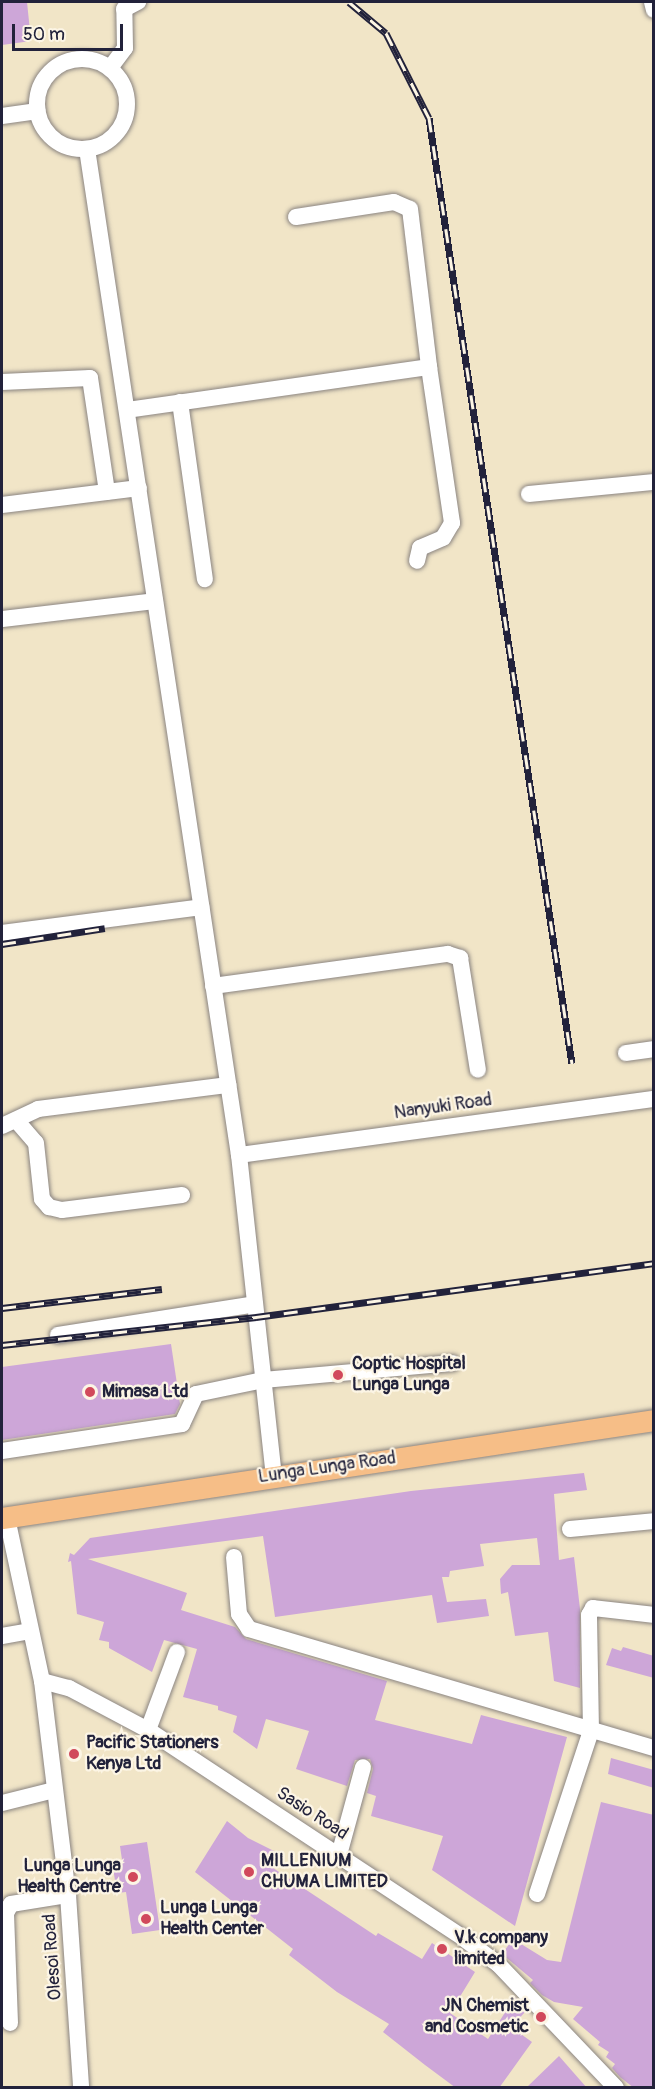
<!DOCTYPE html>
<html>
<head>
<meta charset="utf-8">
<style>
  body { margin:0 }
  #map { position:relative; width:655px; height:2089px; overflow:hidden; background:#f1e5c7; font-family:Pangolin,sans-serif }
  div>[style] { position:absolute }
  [style*='--x'] { left:calc(var(--x)*1px); top:calc(var(--y)*1px); width:calc(var(--w)*1px); rotate:calc(var(--a)*1deg) }
  .building>* { inset:0; background:#cda6d8 }
  .roads { filter:drop-shadow(0 0 2px #8a8481) drop-shadow(0 0 2px #8a8481) }
  .minor>* { height:16px; margin:-8px; padding:0 8px; transform-origin:8px; border-radius:8px; background:#fff }
  .minor>.ring { margin:-8px; padding:0; box-sizing:content-box; background:none; border:16px solid #fff; border-radius:50% }
  .major>* { height:21px; margin:-10.5px; padding:0 10.5px; transform-origin:10.5px; border-radius:10.5px; background:#f6be87 }
  .rail>* { height:7px; margin-top:-3.5px; transform-origin:0; background:repeating-linear-gradient(90deg,#fcf5e5 0 14px,#22223b 0 28px); box-sizing:border-box; border-block:2px solid #22223b }
  .dots>* { width:16px; height:16px; translate:-50% -50%; box-sizing:border-box; border:3px solid #fcf5e5; border-radius:50% }
  span { translate:-50% -50%; white-space:nowrap; text-align:center; line-height:1.15; -webkit-text-stroke:4.5px #fcf5e5; paint-order:stroke }
  .street-label { font-size:18px; color:#22223b }
  .poi-label { font-size:18px; color:#22223b; font-weight:700 }
  .left { translate:0 -50%; text-align:left }
  .right { translate:-100% -50%; text-align:right }
  .frame { position:absolute; inset:0; border:3px solid #22223b; pointer-events:none }
  .scale { position:absolute; left:12px; top:24px; width:111px; height:27px; box-sizing:border-box; border:3px solid #22223b; border-top:0; padding-left:8px; font-size:18px; line-height:21px; white-space:nowrap; color:#22223b; -webkit-text-stroke:4px #fcf5e5; paint-order:stroke }
</style>
</head>
<body>
<div id="map">
  <div class="building">
    <div style="clip-path:polygon(2px 2px,27px 2px,31px 41px,2px 45px)"></div>
    <div style="clip-path:polygon(171px 1344px,180px 1404px,175px 1414px,2px 1440px,2px 1367px)"></div>
    <div style="clip-path:polygon(584px 1473px,587px 1490px,554px 1494px,559px 1560px,574px 1557px,580px 1609px,580px 1688px,554px 1681px,548px 1632px,515px 1636px,508px 1592px,501px 1594px,500px 1579px,512px 1565px,540px 1565px,537px 1538px,480px 1544px,484px 1566px,450px 1571px,449px 1577px,442px 1577px,447px 1602px,486px 1599px,489px 1616px,437px 1623px,432px 1595px,275px 1617px,263px 1536px,88px 1559px,187px 1593px,181px 1610px,235px 1627px,246px 1639px,387px 1681px,375px 1720px,472px 1744px,481px 1715px,567px 1737px,515px 1926px,432px 1870px,443px 1836px,371px 1816px,376px 1796px,367px 1793px,373px 1769px,370px 1759px,355px 1760px,347px 1786px,296px 1769px,309px 1731px,266px 1719px,257px 1749px,233px 1732px,237px 1716px,218px 1710px,218px 1706px,183px 1697px,197px 1649px,164px 1640px,152px 1672px,109px 1648px,109px 1642px,99px 1640px,104px 1622px,77px 1614px,71px 1561px,68px 1562px,70px 1553px,74px 1555px,90px 1538px,411px 1491px)"></div>
    <div style="clip-path:polygon(623px 1647px,654px 1656px,654px 1678px,606px 1665px,612px 1648px,621px 1651px)"></div>
    <div style="clip-path:polygon(611px 1758px,654px 1770px,654px 1788px,608px 1774px)"></div>
    <div style="clip-path:polygon(601px 1802px,654px 1815px,654px 2088px,634px 2088px,620px 2077px,612px 2068px,615px 2064px,606px 2057px,609px 2052px,598px 2045px,600px 2042px,573px 2019px,583px 2007px,554px 2002px,542px 1995px,530px 1983px,533px 1980px,502px 1954px,513px 1939px,547px 1960px,561px 1962px)"></div>
    <div style="clip-path:polygon(227px 1821px,248px 1838px,278px 1853px,270px 1866px,376px 1936px,378px 1933px,422px 1959px,432px 1943px,475px 1972px,450px 2013px,488px 2039px,515px 1997px,527px 2010px,511px 2027px,532px 2042px,499px 2088px,456px 2088px,425px 2065px,383px 2032px,389px 2024px,337px 1992px,289px 1955px,293px 1949px,195px 1872px)"></div>
    <div style="clip-path:polygon(147px 1842px,160px 1930px,132px 1934px,126px 1892px,117px 1893px,112px 1862px,122px 1860px,120px 1846px)"></div>
    <div style="clip-path:polygon(559px 2056px,587px 2088px,526px 2088px)"></div>
  </div>
  <div class="roads">
    <div class="minor">
      <div style="--x:652;--y:2;--w:8;--a:76"></div>
      <div class="ring" style="left:37px;top:59px;width:74px;height:74px"></div>
      <div style="--x:110;--y:68;--w:25;--a:-53"></div>
      <div style="--x:125;--y:48;--w:39;--a:-91"></div>
      <div style="--x:124;--y:9;--w:16;--a:-27"></div>
      <div style="--x:2;--y:116;--w:36;--a:-8"></div>
      <div style="--x:87;--y:149;--w:1017;--a:81.41"></div>
      <div style="--x:239;--y:1155;--w:323;--a:83.8"></div>
      <div style="--x:296;--y:217;--w:99;--a:-8.7"></div>
      <div style="--x:394;--y:202;--w:17;--a:24"></div>
      <div style="--x:410;--y:209;--w:159;--a:83.1"></div>
      <div style="--x:2;--y:382;--w:88;--a:-2.6"></div>
      <div style="--x:90;--y:378;--w:115;--a:81.5"></div>
      <div style="--x:180;--y:402;--w:179;--a:82"></div>
      <div style="--x:127;--y:410;--w:305;--a:-8.1"></div>
      <div style="--x:429;--y:367;--w:158;--a:81.6"></div>
      <div style="--x:452;--y:523;--w:17;--a:121"></div>
      <div style="--x:443;--y:538;--w:25;--a:157"></div>
      <div style="--x:420;--y:548;--w:13;--a:103"></div>
      <div style="--x:529;--y:494;--w:126;--a:-5.5"></div>
      <div style="--x:2;--y:505;--w:138;--a:-7.1"></div>
      <div style="--x:2;--y:619;--w:154;--a:-6.7"></div>
      <div style="--x:2;--y:933;--w:201;--a:-7.4"></div>
      <div style="--x:213;--y:986;--w:237;--a:-7.8"></div>
      <div style="--x:448;--y:954;--w:13;--a:18"></div>
      <div style="--x:460;--y:958;--w:113;--a:80.9"></div>
      <div style="--x:626;--y:1053;--w:28;--a:-8"></div>
      <div style="--x:16;--y:1120;--w:30;--a:49"></div>
      <div style="--x:36;--y:1143;--w:56;--a:83.9"></div>
      <div style="--x:42;--y:1199;--w:11;--a:49"></div>
      <div style="--x:49;--y:1207;--w:13;--a:13"></div>
      <div style="--x:62;--y:1210;--w:121;--a:-7.1"></div>
      <div style="--x:2;--y:1126;--w:40;--a:-25"></div>
      <div style="--x:38;--y:1109;--w:192;--a:-7.2"></div>
      <div style="--x:239;--y:1155;--w:419;--a:-7.7"></div>
      <div style="--x:58;--y:1335;--w:199;--a:-8.9"></div>
      <div style="--x:2;--y:1451;--w:182;--a:-8.5"></div>
      <div style="--x:182;--y:1424;--w:33;--a:-65"></div>
      <div style="--x:196;--y:1394;--w:68;--a:-11.8"></div>
      <div style="--x:263;--y:1380;--w:190;--a:-5.1"></div>
      <div style="--x:7;--y:1518;--w:167;--a:77.9"></div>
      <div style="--x:42;--y:1681;--w:216;--a:83.1"></div>
      <div style="--x:68;--y:1895;--w:193;--a:86.1"></div>
      <div style="--x:570;--y:1529;--w:84;--a:-5.4"></div>
      <div style="--x:234;--y:1557;--w:57;--a:85"></div>
      <div style="--x:239;--y:1614;--w:18;--a:56"></div>
      <div style="--x:249;--y:1629;--w:422;--a:16.4"></div>
      <div style="--x:2;--y:1636;--w:28;--a:-10"></div>
      <div style="--x:42;--y:1681;--w:28;--a:15"></div>
      <div style="--x:69;--y:1688;--w:89;--a:28"></div>
      <div style="--x:148;--y:1730;--w:377;--a:33.4"></div>
      <div style="--x:463;--y:1938;--w:44;--a:36.6"></div>
      <div style="--x:498;--y:1964;--w:171;--a:46.4"></div>
      <div style="--x:148;--y:1730;--w:83;--a:-69.6"></div>
      <div style="--x:2;--y:1803;--w:54;--a:-14"></div>
      <div style="--x:339;--y:1855;--w:91;--a:-74.7"></div>
      <div style="--x:537;--y:1894;--w:172;--a:-71.7"></div>
      <div style="--x:591;--y:1731;--w:116;--a:-91"></div>
      <div style="--x:589;--y:1615;--w:8;--a:-60"></div>
      <div style="--x:593;--y:1608;--w:61;--a:6.5"></div>
      <div style="--x:10;--y:2023;--w:110;--a:-92.1"></div>
      <div style="--x:6;--y:1913;--w:10;--a:-61"></div>
      <div style="--x:11;--y:1904;--w:58;--a:-9"></div>
    </div>
    <div class="major">
      <div style="--x:2;--y:1518;--w:659;--a:-8.55"></div>
    </div>
  </div>
  <div class="rail">
    <div style="--x:349;--y:2;--w:48;--a:40"></div>
    <div style="--x:386;--y:33;--w:95;--a:63.2"></div>
    <div style="--x:429;--y:118;--w:956;--a:81.4"></div>
    <div style="--x:2;--y:944;--w:104;--a:-8.8"></div>
    <div style="--x:2;--y:1308;--w:161;--a:-6.8"></div>
    <div style="--x:2;--y:1345;--w:256;--a:-6.3"></div>
    <div style="--x:256;--y:1317;--w:402;--a:-7.7"></div>
  </div>
  <div class="dots">
    <div style="left:338px;top:1375px;background:#d1495b"></div>
    <div style="left:90px;top:1392px;background:#d1495b"></div>
    <div style="left:74px;top:1754px;background:#d1495b"></div>
    <div style="left:249px;top:1872px;background:#d1495b"></div>
    <div style="left:133px;top:1877px;background:#d1495b"></div>
    <div style="left:146px;top:1919px;background:#d1495b"></div>
    <div style="left:442px;top:1949px;background:#d1495b"></div>
    <div style="left:541px;top:2017px;background:#d1495b"></div>
  </div>
  <div class="street-label">
    <span style="left:443px;top:1107px;rotate:-8deg">Nanyuki Road</span>
    <span style="left:327px;top:1468px;rotate:-8deg">Lunga Lunga Road</span>
    <span style="left:312px;top:1814px;rotate:33deg">Sasio Road</span>
    <span style="left:53px;top:1957px;rotate:-94deg">Olesoi Road</span>
  </div>
  <div class="poi-label">
    <span class="left" style="left:352px;top:1375px">Coptic Hospital<br>Lunga Lunga</span>
    <span class="left" style="left:102px;top:1392px">Mimasa Ltd</span>
    <span class="left" style="left:86px;top:1754px">Pacific Stationers<br>Kenya Ltd</span>
    <span class="left" style="left:261px;top:1872px">MILLENIUM<br>CHUMA LIMITED</span>
    <span class="right" style="left:121px;top:1877px">Lunga Lunga<br>Health Centre</span>
    <span class="left" style="left:160px;top:1919px">Lunga Lunga<br>Health Center</span>
    <span class="left" style="left:454px;top:1949px">V.k company<br>limited</span>
    <span class="right" style="left:529px;top:2017px">JN Chemist<br>and Cosmetic</span>
  </div>
  <div class="frame"></div>
  <div class="scale">50 m</div>
</div>
</body>
</html>
